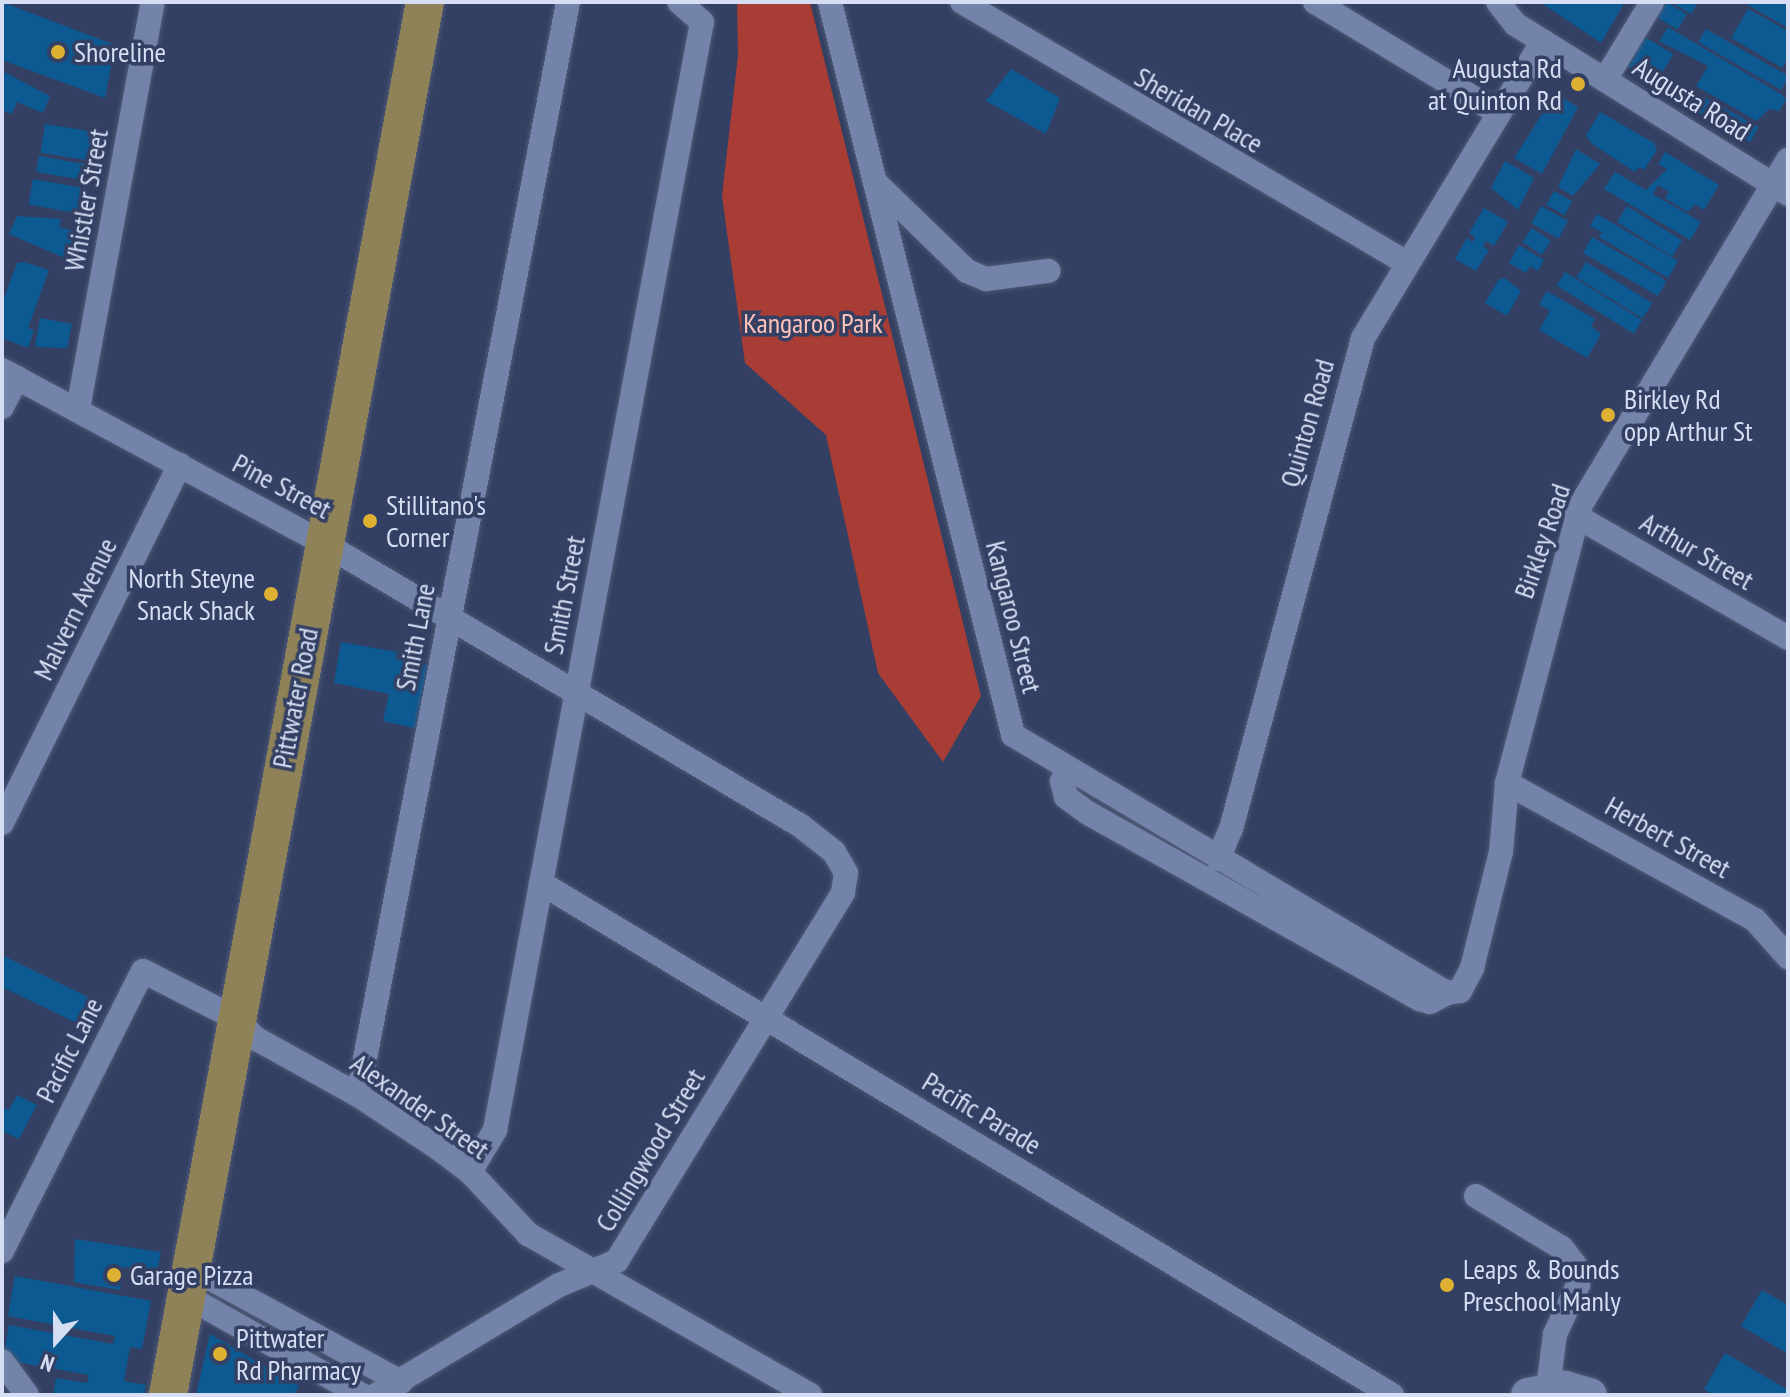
<!DOCTYPE html>
<html>
<head>
<meta charset="utf-8">
<style>
  body { margin:0 }
  #map { position:relative; width:1790px; height:1397px; overflow:hidden; background:#334063; font-family:"PT Sans Narrow",sans-serif }
  div>[style] { position:absolute }
  [style*='--x'] { left:calc(var(--x)*1px); top:calc(var(--y)*1px); width:calc(var(--w)*1px); rotate:calc(var(--a)*1deg) }
  .green>* { inset:0; background:#a73d34 }
  .building>* { inset:0; background:#0d5992; transform-origin:0 0 }
  .roads { filter:drop-shadow(0 0 2px #4f5a76) drop-shadow(0 0 2px #4f5a76) }
  .street>* { height:24px; margin:-12px; padding:0 12px; transform-origin:12px; border-radius:12px; background:#7383aa }
  .secondary>* { height:34px; margin:-17px; padding:0 17px; transform-origin:17px; border-radius:17px; background:#7383aa }
  .primary>* { height:38px; margin:-19px; padding:0 19px; transform-origin:19px; border-radius:19px; background:#8f8158 }
  .dots>* { width:22px; height:22px; translate:-50% -50%; box-sizing:border-box; border:4px solid #334063; border-radius:50% }
  span { translate:-50% -50%; white-space:nowrap; text-align:center; line-height:1.15; -webkit-text-stroke:7px #334063; paint-order:stroke }
  .poi-label { font-size:28px; color:#d5def3 }
  .left { translate:0 -50%; text-align:left }
  .right { translate:-100% -50%; text-align:right }
  .street-label { font-size:28px; color:#d5def3 }
  .park-label { font-size:28px; color:#fec3ba }
  .frame { position:absolute; inset:0; border:4px solid #d5def3; pointer-events:none }
  .north { position:absolute; left:16px; top:1301px; width:80px; height:80px; -webkit-text-stroke:6px #334063; paint-order:stroke; rotate:201deg; font-size:22px; font-weight:700; line-height:32px; text-align:center; color:#d5def3 }
  .north::after { content:''; display:block; margin:auto; width:28px; height:36px; background:#d5def3; clip-path:polygon(50% 0,100% 100%,50% 72%,0 100%) }
</style>
</head>
<body>
<div id="map">
  <div class="green">
    <div style="clip-path:polygon(737px 2px,810px 2px,981px 696px,943px 762px,878px 673px,826px 435px,745px 363px,722px 196px,738px 55px)"></div>
  </div>
  <div class="building">
    <div style="clip-path:polygon(2px 2px,115px 45px,105px 98px,2px 60px)"></div>
    <div style="clip-path:polygon(1540px 2px,1625px 2px,1601px 43px)"></div>
    <div style="left:1666px;top:2px;width:24px;height:18px;rotate:30deg"></div>
    <div style="clip-path:polygon(1670px 2px,1698px 2px,1691px 14px)"></div>
    <div style="clip-path:polygon(1743px 2px,1788px 2px,1788px 28px)"></div>
    <div style="clip-path:polygon(1748px 9px,1788px 31px,1788px 58px,1782px 68px,1731px 38px)"></div>
    <div style="clip-path:polygon(1668px 27px,1781px 94px,1786px 99px,1779px 111px,1769px 109px,1757px 121px,1696px 86px,1708px 66px,1659px 41px)"></div>
    <div style="clip-path:polygon(1706px 29px,1785px 74px,1788px 78px,1781px 90px,1698px 42px)"></div>
    <div style="left:1645px;top:37px;width:33px;height:34px;rotate:31deg"></div>
    <div style="clip-path:polygon(1011px 69px,1060px 98px,1046px 134px,986px 101px)"></div>
    <div style="clip-path:polygon(2px 71px,50px 96px,43px 113px,17px 102px,12px 114px,2px 110px)"></div>
    <div style="clip-path:polygon(1555px 94px,1578px 107px,1542px 174px,1514px 158px)"></div>
    <div style="left:1706px;top:98px;width:60px;height:17px;rotate:29deg"></div>
    <div style="clip-path:polygon(1600px 112px,1654px 143px,1657px 150px,1644px 170px,1639px 167px,1635px 172px,1592px 144px,1586px 135px)"></div>
    <div style="left:45px;top:124px;width:56px;height:29px;rotate:9deg"></div>
    <div style="clip-path:polygon(1576px 149px,1600px 164px,1573px 196px,1558px 187px)"></div>
    <div style="clip-path:polygon(1665px 152px,1719px 185px,1704px 210px,1695px 204px,1688px 212px,1665px 198px,1669px 192px,1658px 185px,1653px 194px,1701px 222px,1690px 240px,1604px 189px,1615px 172px,1646px 190px,1667px 169px,1658px 164px)"></div>
    <div style="left:39px;top:156px;width:56px;height:16px;rotate:10deg"></div>
    <div style="clip-path:polygon(1505px 161px,1534px 178px,1518px 210px,1491px 188px)"></div>
    <div style="left:33px;top:179px;width:57px;height:26px;rotate:10deg"></div>
    <div style="left:1554px;top:191px;width:21px;height:16px;rotate:29deg"></div>
    <div style="left:1541px;top:206px;width:31px;height:20px;rotate:29deg"></div>
    <div style="left:1627px;top:206px;width:65px;height:19px;rotate:32deg"></div>
    <div style="clip-path:polygon(1484px 208px,1508px 222px,1494px 246px,1486px 241px,1483px 247px,1489px 250px,1476px 271px,1455px 259px,1467px 238px,1473px 242px,1475px 237px,1469px 233px)"></div>
    <div style="clip-path:polygon(1597px 214px,1678px 261px,1668px 278px,1599px 237px,1602px 232px,1590px 226px)"></div>
    <div style="clip-path:polygon(17px 216px,61px 219px,59px 227px,78px 232px,74px 262px,9px 234px)"></div>
    <div style="left:1532px;top:228px;width:23px;height:17px;rotate:34deg"></div>
    <div style="clip-path:polygon(1592px 237px,1661px 277px,1666px 282px,1658px 296px,1583px 253px)"></div>
    <div style="clip-path:polygon(1519px 245px,1544px 260px,1538px 271px,1530px 266px,1526px 273px,1509px 263px)"></div>
    <div style="clip-path:polygon(24px 262px,49px 270px,28px 328px,34px 330px,28px 348px,2px 338px,2px 304px,17px 263px)"></div>
    <div style="left:1586px;top:262px;width:78px;height:18px;rotate:32deg"></div>
    <div style="left:1565px;top:272px;width:91px;height:16px;rotate:32deg"></div>
    <div style="clip-path:polygon(1505px 278px,1521px 291px,1507px 316px,1485px 303px,1499px 279px)"></div>
    <div style="clip-path:polygon(1547px 291px,1595px 319px,1591px 326px,1601px 334px,1587px 358px,1539px 330px,1550px 311px,1539px 304px)"></div>
    <div style="clip-path:polygon(40px 318px,72px 324px,67px 348px,35px 347px)"></div>
    <div style="clip-path:polygon(341px 642px,397px 652px,396px 659px,428px 665px,415px 728px,383px 721px,389px 694px,334px 683px)"></div>
    <div style="clip-path:polygon(2px 955px,96px 1001px,83px 1026px,2px 987px)"></div>
    <div style="clip-path:polygon(17px 1095px,37px 1105px,19px 1139px,2px 1131px,2px 1107px,9px 1110px)"></div>
    <div style="clip-path:polygon(75px 1239px,161px 1252px,157px 1273px,124px 1267px,120px 1290px,74px 1282px)"></div>
    <div style="clip-path:polygon(15px 1276px,151px 1301px,142px 1349px,130px 1347px,124px 1381px,146px 1385px,144px 1395px,53px 1395px,56px 1378px,87px 1383px,89px 1375px,11px 1361px,13px 1354px,4px 1353px,9px 1325px,113px 1344px,115px 1336px,8px 1316px)"></div>
    <div style="clip-path:polygon(1762px 1290px,1788px 1305px,1788px 1354px,1741px 1326px)"></div>
    <div style="clip-path:polygon(210px 1334px,299px 1386px,294px 1395px,196px 1395px)"></div>
    <div style="clip-path:polygon(1725px 1353px,1788px 1390px,1788px 1395px,1714px 1395px,1704px 1389px)"></div>
  </div>
  <div class="roads">
    <div class="street">
      <div style="--x:830;--y:2;--w:755;--a:75.98"></div>
      <div style="--x:1013;--y:735;--w:505;--a:30.73"></div>
      <div style="--x:1447;--y:993;--w:13;--a:-9"></div>
      <div style="--x:1460;--y:991;--w:26;--a:-62"></div>
      <div style="--x:1472;--y:968;--w:120;--a:-76"></div>
      <div style="--x:1501;--y:852;--w:69;--a:-85"></div>
      <div style="--x:1507;--y:783;--w:286;--a:-75.2"></div>
      <div style="--x:1580;--y:506;--w:404;--a:-59"></div>
      <div style="--x:962;--y:2;--w:516;--a:30.39"></div>
      <div style="--x:1315;--y:2;--w:214;--a:31.2"></div>
      <div style="--x:1498;--y:2;--w:28;--a:52"></div>
      <div style="--x:1515;--y:24;--w:322;--a:31.9"></div>
      <div style="--x:1605;--y:80;--w:91;--a:-58.9"></div>
      <div style="--x:875;--y:182;--w:128;--a:44.1"></div>
      <div style="--x:967;--y:271;--w:21;--a:23"></div>
      <div style="--x:986;--y:279;--w:63;--a:-7.4"></div>
      <div style="--x:2;--y:370;--w:367;--a:28.3"></div>
      <div style="--x:325;--y:544;--w:553;--a:30.64"></div>
      <div style="--x:801;--y:826;--w:42;--a:38.2"></div>
      <div style="--x:834;--y:852;--w:24;--a:60"></div>
      <div style="--x:846;--y:873;--w:20;--a:99"></div>
      <div style="--x:843;--y:893;--w:432;--a:121.6"></div>
      <div style="--x:617;--y:1261;--w:63;--a:157.5"></div>
      <div style="--x:559;--y:1285;--w:214;--a:149"></div>
      <div style="--x:2;--y:407;--w:33;--a:-63"></div>
      <div style="--x:78;--y:409;--w:414;--a:-79.6"></div>
      <div style="--x:1576;--y:516;--w:245;--a:29.9"></div>
      <div style="--x:1068;--y:771;--w:12;--a:121"></div>
      <div style="--x:1062;--y:781;--w:16;--a:76"></div>
      <div style="--x:1066;--y:797;--w:27;--a:36"></div>
      <div style="--x:1088;--y:813;--w:381;--a:29.3"></div>
      <div style="--x:1420;--y:999;--w:10;--a:17"></div>
      <div style="--x:1430;--y:1002;--w:19;--a:-28"></div>
      <div style="--x:1507;--y:783;--w:283;--a:28.9"></div>
      <div style="--x:1755;--y:920;--w:50;--a:48.3"></div>
      <div style="--x:2;--y:823;--w:400;--a:-63.6"></div>
      <div style="--x:1218;--y:859;--w:33;--a:-67"></div>
      <div style="--x:1231;--y:829;--w:508;--a:-74.95"></div>
      <div style="--x:1363;--y:338;--w:347;--a:-58.8"></div>
      <div style="--x:541;--y:883;--w:993;--a:31.03"></div>
      <div style="--x:358;--y:1095;--w:1113;--a:-79.12"></div>
      <div style="--x:470;--y:1172;--w:49;--a:-59.2"></div>
      <div style="--x:495;--y:1130;--w:1127;--a:-79.42"></div>
      <div style="--x:702;--y:22;--w:30;--a:-139"></div>
      <div style="--x:1476;--y:1196;--w:100;--a:31.2"></div>
      <div style="--x:1562;--y:1248;--w:21;--a:53"></div>
      <div style="--x:1575;--y:1265;--w:20;--a:81"></div>
      <div style="--x:1578;--y:1285;--w:54;--a:115.1"></div>
      <div style="--x:1555;--y:1334;--w:55;--a:97.3"></div>
      <div style="--x:2;--y:1251;--w:313;--a:-63.3"></div>
      <div style="--x:143;--y:971;--w:106;--a:27.1"></div>
      <div style="--x:237;--y:1019;--w:26;--a:47"></div>
      <div style="--x:255;--y:1038;--w:118;--a:29"></div>
      <div style="--x:358;--y:1095;--w:96;--a:33.5"></div>
      <div style="--x:438;--y:1148;--w:40;--a:37"></div>
      <div style="--x:470;--y:1172;--w:85;--a:46.9"></div>
      <div style="--x:528;--y:1234;--w:325;--a:29.7"></div>
      <div style="--x:191;--y:1268;--w:239;--a:28.5"></div>
      <div style="--x:186;--y:1296;--w:202;--a:29.4"></div>
      <div style="--x:2;--y:1361;--w:42;--a:53.7"></div>
    </div>
    <div class="secondary">
      <div style="--x:1528;--y:1395;--w:38;--a:-11"></div>
      <div style="--x:1565;--y:1388;--w:26;--a:16"></div>
    </div>
    <div class="primary">
      <div style="--x:168;--y:1395;--w:1417;--a:-79.55"></div>
    </div>
  </div>
  <div class="dots">
    <div style="left:58px;top:52px;background:#deb133"></div>
    <div style="left:1578px;top:84px;background:#deb133"></div>
    <div style="left:1608px;top:415px;background:#deb133"></div>
    <div style="left:370px;top:521px;background:#deb133"></div>
    <div style="left:271px;top:594px;background:#deb133"></div>
    <div style="left:114px;top:1275px;background:#deb133"></div>
    <div style="left:1447px;top:1285px;background:#deb133"></div>
    <div style="left:220px;top:1354px;background:#deb133"></div>
  </div>
  <div class="poi-label">
    <span class="left" style="left:74px;top:52px">Shoreline</span>
    <span class="right" style="left:1562px;top:84px">Augusta Rd<br>at Quinton Rd</span>
    <span class="left" style="left:1624px;top:415px">Birkley Rd<br>opp Arthur St</span>
    <span class="left" style="left:386px;top:521px">Stillitano's<br>Corner</span>
    <span class="right" style="left:255px;top:594px">North Steyne<br>Snack Shack</span>
    <span class="left" style="left:1463px;top:1285px">Leaps &amp; Bounds<br>Preschool Manly</span>
    <span class="left" style="left:130px;top:1275px">Garage Pizza</span>
    <span class="left" style="left:236px;top:1354px">Pittwater<br>Rd Pharmacy</span>
  </div>
  <div class="street-label">
    <span style="left:1692px;top:99px;rotate:32deg">Augusta Road</span>
    <span style="left:1199px;top:110px;rotate:30deg">Sheridan Place</span>
    <span style="left:86px;top:200px;rotate:-80deg">Whistler Street</span>
    <span style="left:1307px;top:423px;rotate:-74deg">Quinton Road</span>
    <span style="left:282px;top:486px;rotate:28deg">Pine Street</span>
    <span style="left:1542px;top:541px;rotate:-71deg">Birkley Road</span>
    <span style="left:1697px;top:551px;rotate:30deg">Arthur Street</span>
    <span style="left:564px;top:595px;rotate:-79deg">Smith Street</span>
    <span style="left:75px;top:609px;rotate:-64deg">Malvern Avenue</span>
    <span style="left:1014px;top:617px;rotate:76deg">Kangaroo Street</span>
    <span style="left:415px;top:637px;rotate:-79deg">Smith Lane</span>
    <span style="left:295px;top:698px;rotate:-79deg">Pittwater Road</span>
    <span style="left:1668px;top:837px;rotate:29deg">Herbert Street</span>
    <span style="left:69px;top:1050px;rotate:-63deg">Pacific Lane</span>
    <span style="left:420px;top:1106px;rotate:35deg">Alexander Street</span>
    <span style="left:982px;top:1113px;rotate:31deg">Pacific Parade</span>
    <span style="left:650px;top:1150px;rotate:-59deg">Collingwood Street</span>
  </div>
  <div class="park-label">
    <span style="left:813px;top:323px">Kangaroo Park</span>
  </div>
  <div class="frame"></div>
  <div class="north">N</div>
</div>
</body>
</html>
